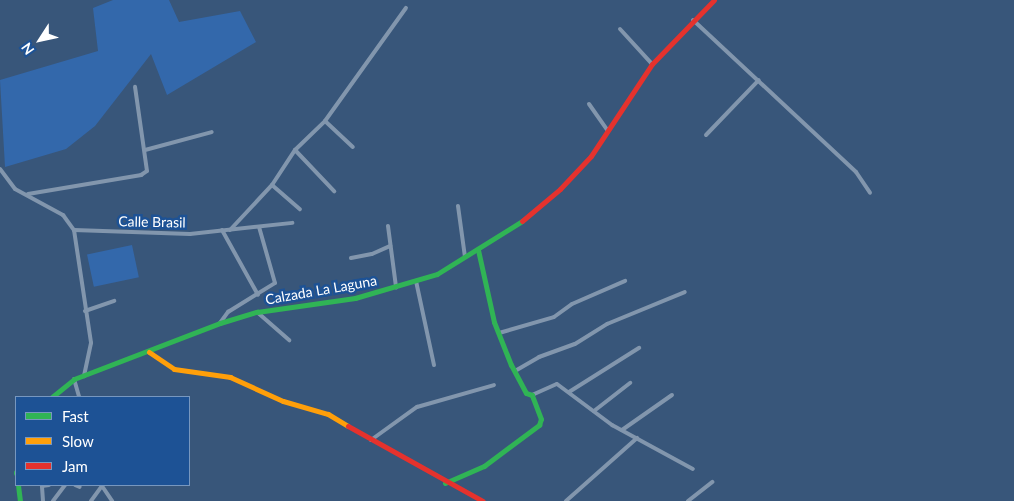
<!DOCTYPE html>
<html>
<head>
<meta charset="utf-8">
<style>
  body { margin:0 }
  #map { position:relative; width:1014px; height:501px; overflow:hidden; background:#38567a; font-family:Lato,sans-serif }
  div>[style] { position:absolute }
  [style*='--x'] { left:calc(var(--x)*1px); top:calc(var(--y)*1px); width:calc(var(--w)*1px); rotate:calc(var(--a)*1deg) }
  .green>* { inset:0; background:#3368ab; transform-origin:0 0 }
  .street>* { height:4px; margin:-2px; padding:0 2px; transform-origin:2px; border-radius:2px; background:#8296ad }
  .fast>* { height:5px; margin:-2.5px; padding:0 2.5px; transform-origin:2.5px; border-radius:2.5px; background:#30b455 }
  .slow>* { height:5px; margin:-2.5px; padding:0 2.5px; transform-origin:2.5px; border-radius:2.5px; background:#ff9f0a }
  .jam>* { height:5px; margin:-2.5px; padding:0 2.5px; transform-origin:2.5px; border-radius:2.5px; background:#e5322d }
  span { translate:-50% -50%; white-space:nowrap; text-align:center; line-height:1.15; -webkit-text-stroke:5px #1d5295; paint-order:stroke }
  .street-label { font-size:14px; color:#fff }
  .legend { position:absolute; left:15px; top:396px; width:175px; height:90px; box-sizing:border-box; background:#1d5295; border:1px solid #7797bf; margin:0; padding:6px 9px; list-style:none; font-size:15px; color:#fff }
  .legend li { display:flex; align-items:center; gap:10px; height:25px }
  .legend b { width:25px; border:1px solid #7797bf }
  .north { position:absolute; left:15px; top:15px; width:50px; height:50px; -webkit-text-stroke:4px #1d5295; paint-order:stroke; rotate:235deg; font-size:14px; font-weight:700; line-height:20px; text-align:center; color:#fff }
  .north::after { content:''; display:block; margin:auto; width:18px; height:22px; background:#fff; clip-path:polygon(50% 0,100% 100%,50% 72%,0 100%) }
</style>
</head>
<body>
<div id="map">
  <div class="green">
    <div style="clip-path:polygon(113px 0,169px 0,179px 22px,240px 11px,256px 42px,167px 95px,151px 54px,95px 126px,66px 149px,5px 167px,0 80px,98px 51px,93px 8px)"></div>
    <div style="left:132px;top:245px;width:33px;height:46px;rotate:78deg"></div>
  </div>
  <div class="street">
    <div style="--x:693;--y:20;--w:223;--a:43"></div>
    <div style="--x:856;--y:172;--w:25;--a:56"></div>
    <div style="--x:620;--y:29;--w:47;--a:47.6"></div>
    <div style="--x:589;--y:104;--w:32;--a:55"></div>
    <div style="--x:325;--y:121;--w:38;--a:43"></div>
    <div style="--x:706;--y:135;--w:76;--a:-46.1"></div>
    <div style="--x:145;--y:150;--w:69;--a:-15"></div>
    <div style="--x:295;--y:150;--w:57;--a:46.4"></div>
    <div style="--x:0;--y:169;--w:25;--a:53"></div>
    <div style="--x:15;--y:189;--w:55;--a:28.4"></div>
    <div style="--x:63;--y:215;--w:19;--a:54"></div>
    <div style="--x:74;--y:230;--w:114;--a:81.4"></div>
    <div style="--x:91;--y:343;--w:34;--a:102"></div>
    <div style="--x:272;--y:185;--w:37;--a:41"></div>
    <div style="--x:28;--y:194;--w:115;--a:-9.5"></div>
    <div style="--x:141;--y:175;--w:7;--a:-34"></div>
    <div style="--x:147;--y:171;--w:85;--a:-98.1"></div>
    <div style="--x:458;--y:206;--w:51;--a:82.2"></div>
    <div style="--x:388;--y:226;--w:62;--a:82.5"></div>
    <div style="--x:74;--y:230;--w:116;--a:2"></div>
    <div style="--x:190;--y:234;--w:103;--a:-6.2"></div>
    <div style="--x:222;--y:230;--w:74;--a:61"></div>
    <div style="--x:230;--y:230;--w:62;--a:-47"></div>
    <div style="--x:272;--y:185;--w:42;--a:-56.7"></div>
    <div style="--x:295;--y:150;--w:42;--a:-44"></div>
    <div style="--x:325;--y:121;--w:139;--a:-54.4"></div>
    <div style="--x:351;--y:258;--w:21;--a:-11"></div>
    <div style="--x:372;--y:254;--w:20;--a:-24"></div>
    <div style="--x:416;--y:281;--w:86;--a:77.9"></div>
    <div style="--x:85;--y:311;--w:31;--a:-19"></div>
    <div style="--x:257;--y:312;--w:43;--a:41.2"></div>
    <div style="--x:220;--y:323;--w:14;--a:-54"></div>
    <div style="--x:228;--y:312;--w:55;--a:-31.7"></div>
    <div style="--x:275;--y:283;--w:58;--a:-105.9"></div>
    <div style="--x:499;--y:333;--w:57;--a:-16.2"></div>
    <div style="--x:554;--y:317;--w:22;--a:-36"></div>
    <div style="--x:572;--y:304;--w:58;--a:-23.5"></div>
    <div style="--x:515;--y:371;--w:28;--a:-30"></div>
    <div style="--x:539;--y:357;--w:38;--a:-20"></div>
    <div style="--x:575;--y:344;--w:38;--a:-32"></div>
    <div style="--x:607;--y:324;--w:84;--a:-22.3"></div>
    <div style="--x:74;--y:379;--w:19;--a:74"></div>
    <div style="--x:569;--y:392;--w:83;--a:-32.2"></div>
    <div style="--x:532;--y:395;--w:27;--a:-24"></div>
    <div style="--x:557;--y:384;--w:69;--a:36.7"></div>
    <div style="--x:612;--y:425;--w:92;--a:28.5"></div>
    <div style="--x:594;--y:411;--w:46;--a:-37.9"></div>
    <div style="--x:622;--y:430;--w:61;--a:-35"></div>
    <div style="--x:371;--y:440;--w:57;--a:-35.7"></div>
    <div style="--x:417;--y:407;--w:80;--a:-15.9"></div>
    <div style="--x:75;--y:485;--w:5;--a:22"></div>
    <div style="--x:43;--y:501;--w:15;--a:-94"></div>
    <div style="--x:42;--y:486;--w:7;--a:-8"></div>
    <div style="--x:53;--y:501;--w:20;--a:-53"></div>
    <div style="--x:91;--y:501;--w:19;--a:-54"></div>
    <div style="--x:102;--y:486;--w:18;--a:56"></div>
    <div style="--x:566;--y:501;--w:95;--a:-41.6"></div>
    <div style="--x:688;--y:501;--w:31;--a:-38"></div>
  </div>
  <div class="fast">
    <div style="--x:52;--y:397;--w:28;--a:-39"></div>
    <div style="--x:74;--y:379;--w:156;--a:-21"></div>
    <div style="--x:220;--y:323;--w:39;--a:-17"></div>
    <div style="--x:257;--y:312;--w:99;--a:-8.1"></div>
    <div style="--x:355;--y:298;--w:85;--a:-16.3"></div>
    <div style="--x:437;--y:274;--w:100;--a:-31.9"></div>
    <div style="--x:16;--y:472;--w:1;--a:90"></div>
    <div style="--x:445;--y:483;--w:43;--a:-23.6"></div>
    <div style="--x:484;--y:466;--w:69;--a:-36.7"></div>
    <div style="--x:539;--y:425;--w:6;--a:-72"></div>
    <div style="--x:541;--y:419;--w:26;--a:-111"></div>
    <div style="--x:532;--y:395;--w:6;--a:-162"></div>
    <div style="--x:526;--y:393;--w:32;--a:-118"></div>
    <div style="--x:511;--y:365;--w:46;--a:-111.6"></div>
    <div style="--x:494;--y:322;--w:74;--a:-102.5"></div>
    <div style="--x:18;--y:485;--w:16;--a:83"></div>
  </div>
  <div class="slow">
    <div style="--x:149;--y:352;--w:30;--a:34"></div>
    <div style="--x:174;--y:369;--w:57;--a:8.1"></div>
    <div style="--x:230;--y:377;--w:58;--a:24.4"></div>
    <div style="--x:283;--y:401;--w:47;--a:16.1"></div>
    <div style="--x:328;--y:414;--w:23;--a:31"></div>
  </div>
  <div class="jam">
    <div style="--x:522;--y:221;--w:50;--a:-40.1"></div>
    <div style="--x:560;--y:189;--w:45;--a:-46.8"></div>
    <div style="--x:591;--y:156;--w:110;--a:-56.5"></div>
    <div style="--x:652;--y:64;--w:89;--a:-45.9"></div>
    <div style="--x:348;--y:426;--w:154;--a:29.1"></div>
  </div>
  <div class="street-label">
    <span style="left:152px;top:222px;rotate:1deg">Calle Brasil</span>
    <span style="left:321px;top:290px;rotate:-10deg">Calzada La Laguna</span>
  </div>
  <ul class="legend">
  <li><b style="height:6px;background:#30b455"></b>Fast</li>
  <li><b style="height:6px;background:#ff9f0a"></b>Slow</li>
  <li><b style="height:6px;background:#e5322d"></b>Jam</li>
  </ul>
  <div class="north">N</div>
</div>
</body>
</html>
